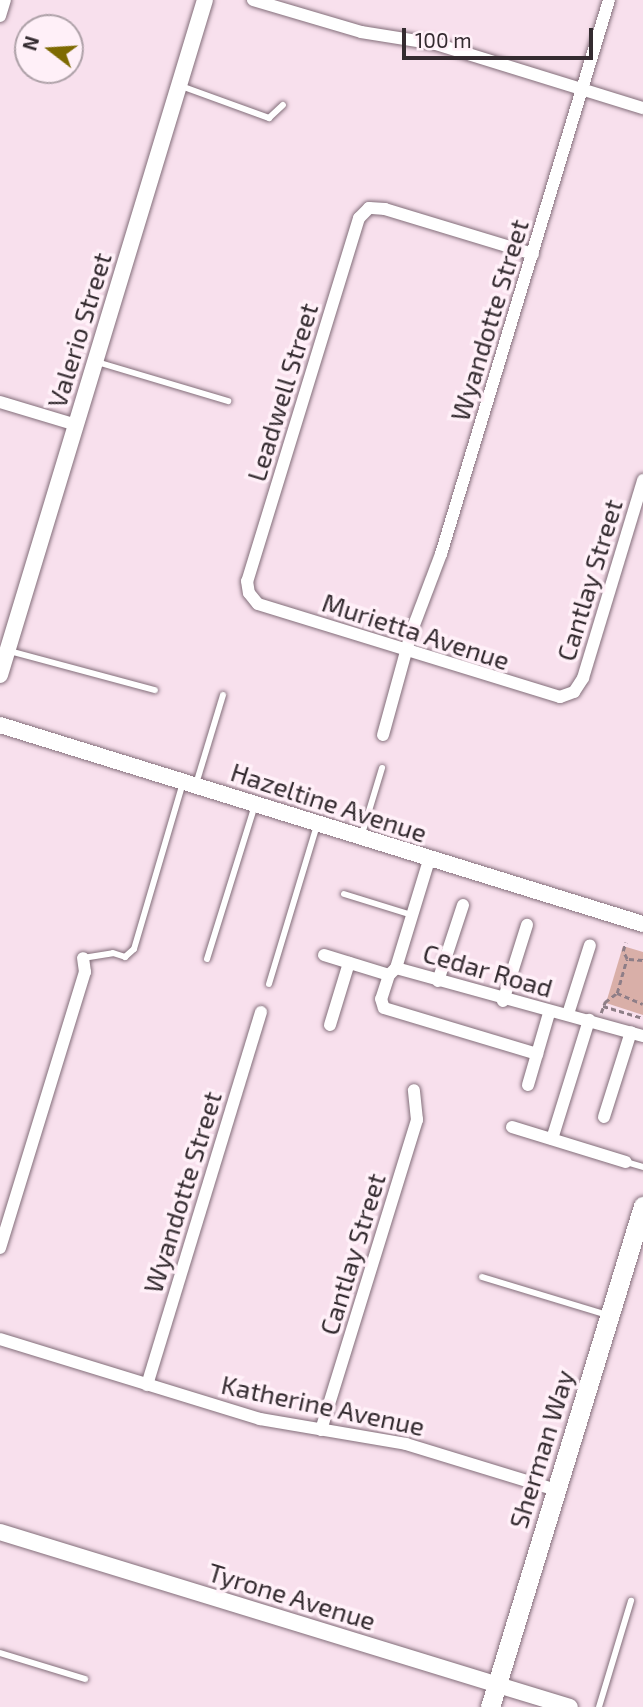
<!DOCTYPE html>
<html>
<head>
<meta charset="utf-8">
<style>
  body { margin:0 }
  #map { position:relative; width:643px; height:1707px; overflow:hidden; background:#f8e0ed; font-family:"Exo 2",sans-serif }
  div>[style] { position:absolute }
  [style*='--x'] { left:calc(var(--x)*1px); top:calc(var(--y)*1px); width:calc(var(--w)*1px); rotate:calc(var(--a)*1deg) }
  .green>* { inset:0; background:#d9afa8 }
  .path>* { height:2.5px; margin-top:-1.25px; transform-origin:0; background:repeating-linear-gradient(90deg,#8e7e87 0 5px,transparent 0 8.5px) }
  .roads { filter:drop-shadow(0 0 2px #836e7a) drop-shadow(0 0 2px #836e7a) }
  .service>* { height:6px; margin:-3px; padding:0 3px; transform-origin:3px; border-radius:3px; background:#fff }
  .minor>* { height:12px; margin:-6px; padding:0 6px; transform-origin:6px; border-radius:6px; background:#fff }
  .tertiary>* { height:16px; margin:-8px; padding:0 8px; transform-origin:8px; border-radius:8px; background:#fff }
  .primary>* { height:19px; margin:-9.5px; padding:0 9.5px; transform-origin:9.5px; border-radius:9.5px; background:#fff }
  span { translate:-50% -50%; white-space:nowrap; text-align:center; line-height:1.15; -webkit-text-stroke:7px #fff0f8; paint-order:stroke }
  .street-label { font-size:26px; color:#342b30 }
  .north { position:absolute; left:14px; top:14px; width:70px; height:70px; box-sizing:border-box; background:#fff0f8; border:2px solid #aea1a8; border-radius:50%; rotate:287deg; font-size:19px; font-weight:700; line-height:28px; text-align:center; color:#342b30 }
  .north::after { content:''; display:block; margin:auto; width:24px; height:32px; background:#7e6a02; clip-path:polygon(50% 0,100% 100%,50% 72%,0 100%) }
  .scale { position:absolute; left:402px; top:28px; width:191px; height:32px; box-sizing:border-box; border:4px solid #342b30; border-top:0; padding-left:9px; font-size:21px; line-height:24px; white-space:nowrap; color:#342b30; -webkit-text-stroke:5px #fff0f8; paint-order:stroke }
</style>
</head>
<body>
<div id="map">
  <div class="green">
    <div style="clip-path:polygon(623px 946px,643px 952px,643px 1015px,606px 1003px)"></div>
  </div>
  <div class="path">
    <div style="--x:629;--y:959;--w:14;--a:4"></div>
    <div style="--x:617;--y:993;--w:28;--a:23"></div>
    <div style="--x:603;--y:1006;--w:42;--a:16.7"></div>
    <div style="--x:601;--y:1013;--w:12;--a:-70"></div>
    <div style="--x:605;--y:1002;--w:15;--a:-37"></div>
    <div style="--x:617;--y:993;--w:35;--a:-74"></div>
    <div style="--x:627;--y:959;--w:9;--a:-117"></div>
    <div style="--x:623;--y:951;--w:9;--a:-72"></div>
  </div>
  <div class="roads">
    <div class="service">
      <div style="--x:181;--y:86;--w:94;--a:20"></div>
      <div style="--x:269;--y:118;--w:19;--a:-43"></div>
      <div style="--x:97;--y:362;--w:137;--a:16.6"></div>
      <div style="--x:9;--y:651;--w:151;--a:15"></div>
      <div style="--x:196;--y:784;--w:93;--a:-73.1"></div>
      <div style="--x:362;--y:834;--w:69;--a:-73.1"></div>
      <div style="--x:344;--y:894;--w:71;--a:17.2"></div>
      <div style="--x:83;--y:958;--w:30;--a:-9"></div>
      <div style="--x:113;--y:953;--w:13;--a:18"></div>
      <div style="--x:125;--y:957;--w:12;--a:-42"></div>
      <div style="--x:134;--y:949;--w:174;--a:-73.6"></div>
      <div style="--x:207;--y:959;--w:161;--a:-72.7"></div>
      <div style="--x:269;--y:984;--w:166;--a:-73.2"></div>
      <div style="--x:626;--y:1162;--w:18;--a:16"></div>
      <div style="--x:482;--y:1277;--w:131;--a:16.9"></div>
      <div style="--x:0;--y:1653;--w:89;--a:17"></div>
      <div style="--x:599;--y:1707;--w:111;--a:-73.2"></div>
    </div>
    <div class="minor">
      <div style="--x:253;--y:0;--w:113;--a:16.5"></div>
      <div style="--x:361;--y:32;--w:76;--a:9.1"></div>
      <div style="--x:436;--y:44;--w:217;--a:17.2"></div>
      <div style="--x:0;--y:16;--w:17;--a:-73"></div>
      <div style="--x:533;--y:254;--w:155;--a:-163.1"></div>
      <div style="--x:385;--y:209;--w:16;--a:-176"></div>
      <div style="--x:369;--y:208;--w:14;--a:135"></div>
      <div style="--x:359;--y:218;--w:380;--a:107.1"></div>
      <div style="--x:247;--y:581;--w:12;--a:81"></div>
      <div style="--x:249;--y:593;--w:14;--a:51"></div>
      <div style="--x:258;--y:604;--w:316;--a:17.1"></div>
      <div style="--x:560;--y:697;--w:15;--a:-20"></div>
      <div style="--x:574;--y:692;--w:17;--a:-57"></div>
      <div style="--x:583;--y:678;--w:207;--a:-73.1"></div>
      <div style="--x:0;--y:402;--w:79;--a:16.8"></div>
      <div style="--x:383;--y:735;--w:106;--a:-74.6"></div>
      <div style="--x:411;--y:633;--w:85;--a:-69.2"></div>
      <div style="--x:441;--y:554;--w:579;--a:-73.13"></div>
      <div style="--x:324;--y:955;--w:68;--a:17.1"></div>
      <div style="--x:389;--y:975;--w:10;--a:-45"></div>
      <div style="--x:396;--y:968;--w:256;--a:15.4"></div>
      <div style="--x:396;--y:968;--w:113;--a:-73"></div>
      <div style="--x:389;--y:975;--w:25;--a:108"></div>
      <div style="--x:381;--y:999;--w:9;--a:72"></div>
      <div style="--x:384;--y:1008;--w:160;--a:16.7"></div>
      <div style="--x:438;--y:981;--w:80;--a:-71.8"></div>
      <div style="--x:503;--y:1001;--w:80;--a:-72.5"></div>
      <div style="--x:568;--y:1014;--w:72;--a:-72.3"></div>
      <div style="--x:330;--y:1025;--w:65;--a:-73"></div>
      <div style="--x:528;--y:1085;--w:75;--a:-73.7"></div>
      <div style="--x:604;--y:1117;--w:89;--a:-72.4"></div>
      <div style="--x:512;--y:1127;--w:119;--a:17.1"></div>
      <div style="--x:552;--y:1139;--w:125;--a:-72.7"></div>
      <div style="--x:0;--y:1248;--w:289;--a:-72.9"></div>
      <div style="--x:85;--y:972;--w:14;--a:-98"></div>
      <div style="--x:0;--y:1339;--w:272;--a:17.1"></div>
      <div style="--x:260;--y:1419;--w:148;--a:9.7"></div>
      <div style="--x:406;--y:1444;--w:157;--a:17"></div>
      <div style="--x:147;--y:1385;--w:390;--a:-73"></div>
      <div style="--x:321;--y:1430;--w:325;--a:-72.8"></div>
      <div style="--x:417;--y:1120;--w:30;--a:-96"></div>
    </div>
    <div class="tertiary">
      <div style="--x:0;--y:675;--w:705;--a:-73.11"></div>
      <div style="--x:0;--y:725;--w:673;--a:17.2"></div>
      <div style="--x:0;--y:1532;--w:596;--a:17.07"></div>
    </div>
    <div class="primary">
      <div style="--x:490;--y:1707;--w:524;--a:-73.02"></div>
    </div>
  </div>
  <div class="street-label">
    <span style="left:489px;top:320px;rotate:-73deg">Wyandotte Street</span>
    <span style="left:79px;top:330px;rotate:-73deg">Valerio Street</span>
    <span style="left:282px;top:392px;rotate:-73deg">Leadwell Street</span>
    <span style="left:589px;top:580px;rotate:-73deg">Cantlay Street</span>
    <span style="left:416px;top:631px;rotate:18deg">Murietta Avenue</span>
    <span style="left:329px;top:802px;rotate:18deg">Hazeltine Avenue</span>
    <span style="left:488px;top:970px;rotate:16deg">Cedar Road</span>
    <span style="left:182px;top:1192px;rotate:-73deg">Wyandotte Street</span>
    <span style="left:352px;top:1254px;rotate:-73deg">Cantlay Street</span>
    <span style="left:323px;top:1405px;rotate:12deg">Katherine Avenue</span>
    <span style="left:541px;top:1449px;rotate:-73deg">Sherman Way</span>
    <span style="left:292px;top:1596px;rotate:17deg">Tyrone Avenue</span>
  </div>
  <div class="north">N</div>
  <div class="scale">100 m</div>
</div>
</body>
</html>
